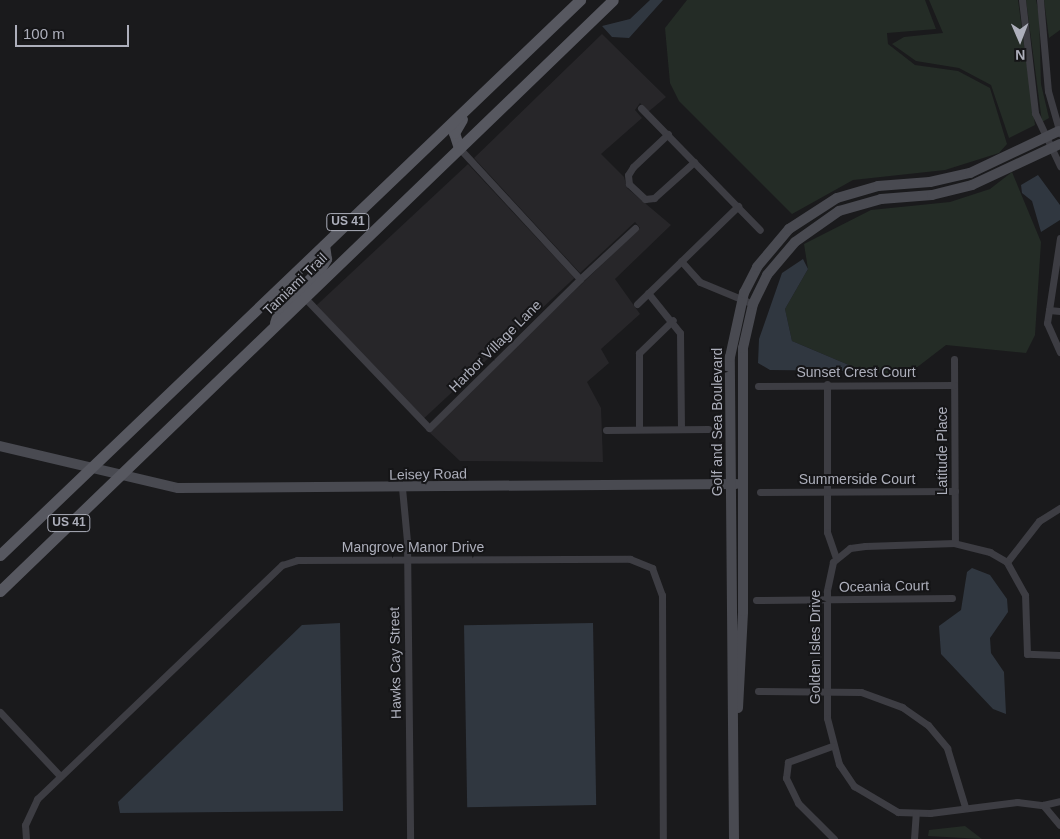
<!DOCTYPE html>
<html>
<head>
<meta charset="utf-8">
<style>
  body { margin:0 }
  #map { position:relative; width:1060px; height:839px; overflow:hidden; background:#1a1a1c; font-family:Arial,sans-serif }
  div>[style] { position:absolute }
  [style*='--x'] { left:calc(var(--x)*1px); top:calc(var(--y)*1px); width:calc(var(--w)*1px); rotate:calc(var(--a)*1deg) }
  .built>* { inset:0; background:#272629; transform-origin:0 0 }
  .green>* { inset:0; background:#242c26 }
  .water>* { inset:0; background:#303740; transform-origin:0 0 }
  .street>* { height:7px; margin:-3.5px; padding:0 3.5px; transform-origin:3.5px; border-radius:3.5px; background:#3d3d43 }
  .secondary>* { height:10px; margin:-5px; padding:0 5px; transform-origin:5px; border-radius:5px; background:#494a51 }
  .primary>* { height:11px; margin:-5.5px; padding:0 5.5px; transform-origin:5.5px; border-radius:5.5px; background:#575860 }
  span { translate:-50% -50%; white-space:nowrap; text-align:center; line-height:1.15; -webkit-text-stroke:4px #151517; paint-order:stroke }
  .shield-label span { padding:1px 4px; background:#151517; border:1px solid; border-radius:4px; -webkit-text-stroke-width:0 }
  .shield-label { font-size:12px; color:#adafbb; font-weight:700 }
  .street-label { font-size:14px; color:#adafbb }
  .north { position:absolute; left:995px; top:15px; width:50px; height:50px; -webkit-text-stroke:4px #151517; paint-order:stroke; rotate:179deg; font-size:14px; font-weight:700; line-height:20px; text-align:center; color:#adafbb }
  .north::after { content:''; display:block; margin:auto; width:18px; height:22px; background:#adafbb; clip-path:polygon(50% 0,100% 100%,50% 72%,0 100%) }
  .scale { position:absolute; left:15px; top:25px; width:114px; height:22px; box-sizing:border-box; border:2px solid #adafbb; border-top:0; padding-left:6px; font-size:15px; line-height:18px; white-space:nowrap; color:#adafbb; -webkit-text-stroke:4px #151517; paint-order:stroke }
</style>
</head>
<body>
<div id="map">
  <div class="built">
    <div style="clip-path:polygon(602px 34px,666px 97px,648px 112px,640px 103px,635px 110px,642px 118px,601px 154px,624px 177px,627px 188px,671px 225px,615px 279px,640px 314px,601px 349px,609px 363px,587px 382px,601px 408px,603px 462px,460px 461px,428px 431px,640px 228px,635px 222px,580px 273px,474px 158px)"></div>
    <div style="left:468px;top:164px;width:156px;height:207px;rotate:47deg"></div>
  </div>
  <div class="green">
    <div style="clip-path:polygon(687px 0,925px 0,936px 29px,887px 33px,888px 44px,915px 65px,958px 71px,990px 88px,1007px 144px,999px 153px,945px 170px,853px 180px,792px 214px,679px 101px,670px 83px,665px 28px)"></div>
    <div style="clip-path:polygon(929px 0,1018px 0,1035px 125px,1009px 138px,991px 85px,959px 68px,916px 61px,892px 44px,904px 37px,943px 33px)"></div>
    <div style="clip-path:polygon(1026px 0,1036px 0,1039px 14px,1041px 84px,1049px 118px,1042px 122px)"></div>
    <div style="clip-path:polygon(1044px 0,1060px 0,1060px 30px,1049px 38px)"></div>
    <div style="clip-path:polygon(1012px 172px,1041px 242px,1035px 335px,1026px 353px,946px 345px,907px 375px,863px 371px,792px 341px,785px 309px,808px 269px,804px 244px,871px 210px,950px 202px,990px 189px)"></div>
    <div style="clip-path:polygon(965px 826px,982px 839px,928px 836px,929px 830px)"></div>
  </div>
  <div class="water">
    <div style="clip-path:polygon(650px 0,663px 0,629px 38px,612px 37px,602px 26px,630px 19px)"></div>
    <div style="clip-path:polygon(1038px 175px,1060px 205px,1060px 220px,1041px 232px,1032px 201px,1022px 193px,1021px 185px)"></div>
    <div style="clip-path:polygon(803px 259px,808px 269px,785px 309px,792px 341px,863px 371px,770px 370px,758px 363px,759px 339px,782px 273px)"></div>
    <div style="clip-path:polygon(972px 568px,990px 575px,1007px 599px,1008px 612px,990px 638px,991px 653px,1004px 672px,1006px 714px,993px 709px,941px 654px,939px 626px,961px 610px,967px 572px)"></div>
    <div style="clip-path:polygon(340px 623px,343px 811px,120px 813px,118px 802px,302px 625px)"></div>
    <div style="left:593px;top:623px;width:182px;height:129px;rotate:89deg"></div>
  </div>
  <div class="street">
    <div style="--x:1022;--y:0;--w:114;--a:83.4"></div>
    <div style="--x:1035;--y:113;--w:59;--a:64.7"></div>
    <div style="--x:1040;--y:0;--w:91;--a:85"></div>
    <div style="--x:1048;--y:91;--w:44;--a:74.1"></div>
    <div style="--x:641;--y:108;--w:170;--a:45.7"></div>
    <div style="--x:668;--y:134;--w:48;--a:136.7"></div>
    <div style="--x:633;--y:167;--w:9;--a:122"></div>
    <div style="--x:628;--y:175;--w:9;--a:84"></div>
    <div style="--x:629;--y:184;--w:22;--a:43"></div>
    <div style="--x:645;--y:199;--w:9;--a:-6"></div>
    <div style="--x:654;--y:198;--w:54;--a:-42"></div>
    <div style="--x:1060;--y:238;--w:86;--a:98.7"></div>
    <div style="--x:1047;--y:323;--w:32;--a:66"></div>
    <div style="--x:681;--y:261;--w:28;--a:48"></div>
    <div style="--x:700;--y:282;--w:57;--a:22.5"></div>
    <div style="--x:580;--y:279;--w:75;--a:-42.8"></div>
    <div style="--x:648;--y:293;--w:51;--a:51.3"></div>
    <div style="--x:680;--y:333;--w:96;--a:89.4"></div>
    <div style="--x:304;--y:297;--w:181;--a:46.3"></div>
    <div style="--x:429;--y:428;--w:212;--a:-44.6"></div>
    <div style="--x:580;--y:279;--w:178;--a:-132.7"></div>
    <div style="--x:637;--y:304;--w:141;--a:-44.1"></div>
    <div style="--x:1049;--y:310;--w:11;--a:5"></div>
    <div style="--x:954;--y:359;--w:184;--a:89.7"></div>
    <div style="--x:827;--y:384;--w:148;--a:90"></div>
    <div style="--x:827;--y:532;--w:28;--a:71"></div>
    <div style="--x:758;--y:386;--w:196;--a:-0.3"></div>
    <div style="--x:639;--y:429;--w:76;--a:-90"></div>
    <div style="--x:639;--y:353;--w:47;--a:-44.1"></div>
    <div style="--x:606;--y:430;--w:102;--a:-0.6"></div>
    <div style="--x:402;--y:488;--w:53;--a:84.6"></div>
    <div style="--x:407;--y:541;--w:298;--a:89.4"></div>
    <div style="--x:760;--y:492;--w:195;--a:-0.3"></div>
    <div style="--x:1007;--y:562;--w:52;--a:-52"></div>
    <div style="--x:1039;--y:521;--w:25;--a:-32"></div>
    <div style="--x:756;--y:600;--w:196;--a:-0.6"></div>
    <div style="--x:1060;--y:655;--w:33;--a:-178"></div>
    <div style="--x:1027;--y:654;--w:59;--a:-91.9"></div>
    <div style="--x:1025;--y:595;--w:38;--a:-119"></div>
    <div style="--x:1007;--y:562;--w:20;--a:-150"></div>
    <div style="--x:990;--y:552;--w:36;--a:-166"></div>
    <div style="--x:955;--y:543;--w:90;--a:178.1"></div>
    <div style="--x:865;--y:546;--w:15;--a:172"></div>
    <div style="--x:850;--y:548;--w:22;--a:141"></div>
    <div style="--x:833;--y:562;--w:30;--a:102"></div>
    <div style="--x:827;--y:591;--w:127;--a:90"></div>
    <div style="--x:827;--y:718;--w:48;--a:75.4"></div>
    <div style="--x:839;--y:764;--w:27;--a:56"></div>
    <div style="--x:854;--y:786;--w:51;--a:30.6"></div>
    <div style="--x:898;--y:812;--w:32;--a:2"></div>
    <div style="--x:930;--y:813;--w:88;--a:-7.2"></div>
    <div style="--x:1017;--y:802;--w:26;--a:7"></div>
    <div style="--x:1043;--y:805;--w:26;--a:50"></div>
    <div style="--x:758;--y:691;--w:103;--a:0.6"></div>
    <div style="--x:861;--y:692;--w:44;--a:20.1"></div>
    <div style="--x:902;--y:707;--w:32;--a:35"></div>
    <div style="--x:928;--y:725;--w:30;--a:50"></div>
    <div style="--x:947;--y:748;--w:62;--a:73"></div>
    <div style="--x:0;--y:712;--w:88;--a:46.8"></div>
    <div style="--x:832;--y:746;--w:47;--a:160"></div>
    <div style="--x:788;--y:762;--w:16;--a:97"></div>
    <div style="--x:786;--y:778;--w:28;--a:64"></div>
    <div style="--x:798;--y:803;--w:51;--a:45"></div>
    <div style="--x:1043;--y:805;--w:17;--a:-13"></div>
    <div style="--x:26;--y:839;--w:14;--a:-94"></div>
    <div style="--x:25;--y:825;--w:29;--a:-65"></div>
    <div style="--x:37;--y:799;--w:339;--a:-43.7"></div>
    <div style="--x:282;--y:565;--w:16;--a:-18"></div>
    <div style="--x:297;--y:560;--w:333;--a:-0.2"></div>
    <div style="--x:630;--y:559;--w:24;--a:22"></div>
    <div style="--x:652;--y:568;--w:29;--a:70"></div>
    <div style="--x:662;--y:595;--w:244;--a:89.8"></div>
    <div style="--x:914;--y:839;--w:26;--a:-86"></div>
  </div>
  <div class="secondary">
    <div style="--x:0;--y:446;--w:183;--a:13.3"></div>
    <div style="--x:178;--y:488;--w:558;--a:-0.41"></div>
    <div style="--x:738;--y:708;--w:97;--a:-87"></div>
    <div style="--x:743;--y:611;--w:263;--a:-90"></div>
    <div style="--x:743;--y:348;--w:45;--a:-77.2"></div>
    <div style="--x:753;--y:304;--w:32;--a:-64"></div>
    <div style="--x:767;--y:275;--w:43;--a:-49.7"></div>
    <div style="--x:795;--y:242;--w:54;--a:-35.2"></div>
    <div style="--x:839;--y:211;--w:44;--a:-15.9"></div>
    <div style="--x:881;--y:199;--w:51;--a:-4.5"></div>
    <div style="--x:932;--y:195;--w:41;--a:-14"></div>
    <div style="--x:972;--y:185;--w:97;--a:-25"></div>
    <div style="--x:734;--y:839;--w:482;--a:-90.5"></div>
    <div style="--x:730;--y:357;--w:66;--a:-77.7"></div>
    <div style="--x:744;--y:293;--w:29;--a:-63"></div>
    <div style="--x:757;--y:267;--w:50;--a:-49.9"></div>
    <div style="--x:789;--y:229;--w:57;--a:-32.9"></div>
    <div style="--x:837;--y:198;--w:43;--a:-16.3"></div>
    <div style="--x:878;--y:186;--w:52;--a:-4.4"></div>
    <div style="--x:930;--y:182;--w:41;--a:-12.7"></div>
    <div style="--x:970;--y:173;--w:98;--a:-25.3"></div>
  </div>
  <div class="primary">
    <div style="--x:459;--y:148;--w:16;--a:-108"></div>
    <div style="--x:454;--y:133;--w:16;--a:-60"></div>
    <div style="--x:275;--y:323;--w:16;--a:-72"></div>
    <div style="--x:280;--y:308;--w:56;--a:-44.3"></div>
    <div style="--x:320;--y:269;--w:12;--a:-59"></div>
    <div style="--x:326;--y:259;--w:14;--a:-98"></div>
    <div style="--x:0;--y:555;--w:803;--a:-43.74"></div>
    <div style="--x:0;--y:591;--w:851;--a:-43.95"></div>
  </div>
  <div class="shield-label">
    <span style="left:348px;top:222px">US 41</span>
    <span style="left:69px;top:523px">US 41</span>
  </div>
  <div class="street-label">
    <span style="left:295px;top:284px;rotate:-44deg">Tamiami Trail</span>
    <span style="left:495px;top:346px;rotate:-45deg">Harbor Village Lane</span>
    <span style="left:856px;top:372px">Sunset Crest Court</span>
    <span style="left:717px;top:422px;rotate:-90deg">Golf and Sea Boulevard</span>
    <span style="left:942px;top:451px;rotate:-90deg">Latitude Place</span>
    <span style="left:428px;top:474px;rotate:-1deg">Leisey Road</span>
    <span style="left:857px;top:479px">Summerside Court</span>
    <span style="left:413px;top:547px">Mangrove Manor Drive</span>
    <span style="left:884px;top:586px;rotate:-1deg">Oceania Court</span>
    <span style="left:815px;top:647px;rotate:-90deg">Golden Isles Drive</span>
    <span style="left:395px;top:663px;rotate:-91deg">Hawks Cay Street</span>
  </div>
  <div class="north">N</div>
  <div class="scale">100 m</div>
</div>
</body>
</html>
